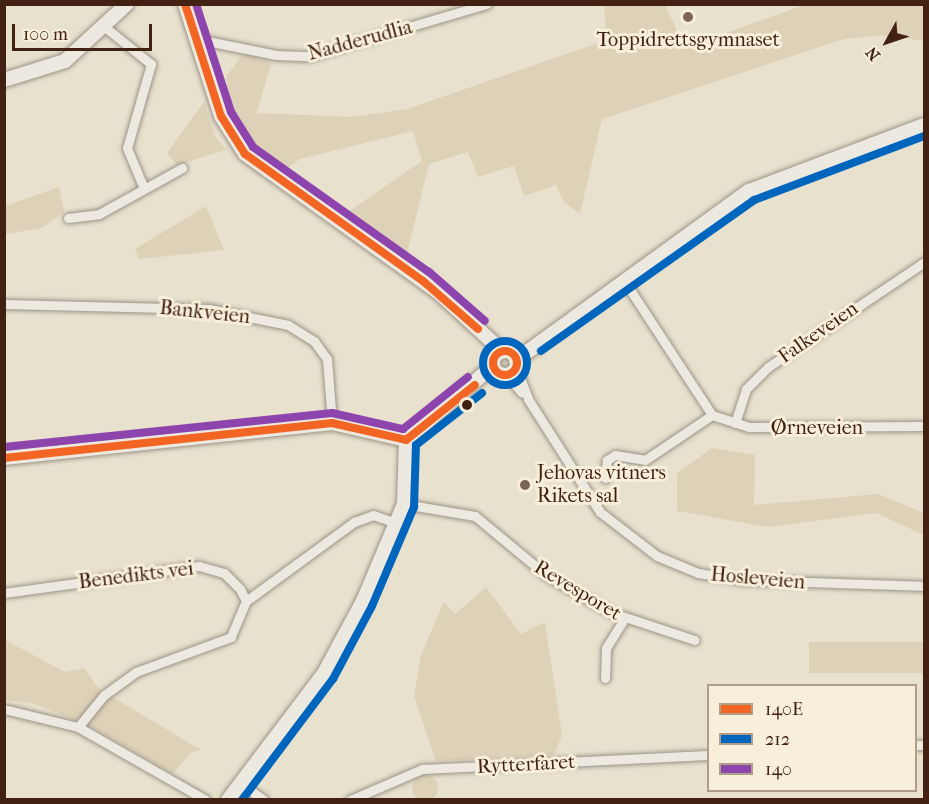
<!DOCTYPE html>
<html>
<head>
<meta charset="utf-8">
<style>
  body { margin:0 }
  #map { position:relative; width:929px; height:804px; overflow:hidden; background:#e8e1ce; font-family:"IM FELL French Canon",serif }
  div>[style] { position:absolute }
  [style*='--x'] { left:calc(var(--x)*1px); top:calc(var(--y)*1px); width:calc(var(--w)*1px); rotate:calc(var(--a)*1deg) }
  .green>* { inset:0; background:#ddd2b8; transform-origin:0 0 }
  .round { border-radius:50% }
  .roads { filter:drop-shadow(0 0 2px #9c9488) drop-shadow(0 0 2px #9c9488) }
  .street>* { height:9px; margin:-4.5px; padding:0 4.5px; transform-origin:4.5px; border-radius:4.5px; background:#ece9e0 }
  .secondary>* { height:14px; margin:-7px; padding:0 7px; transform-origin:7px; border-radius:7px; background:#ece9e0 }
  .secondary>.ring { margin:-7px; padding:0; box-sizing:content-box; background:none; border:14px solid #ece9e0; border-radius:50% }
  .bus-1>* { height:8px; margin:-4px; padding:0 4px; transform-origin:4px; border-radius:4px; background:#f26522 }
  .bus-1>.ring { margin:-4px; padding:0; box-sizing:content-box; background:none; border:8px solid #f26522; border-radius:50% }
  .bus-2>* { height:8px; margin:-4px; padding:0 4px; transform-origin:4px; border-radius:4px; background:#0065bd }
  .bus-2>.ring { margin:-4px; padding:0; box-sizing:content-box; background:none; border:8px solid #0065bd; border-radius:50% }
  .bus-3>* { height:8px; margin:-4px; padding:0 4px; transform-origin:4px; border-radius:4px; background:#8e44ad }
  .dots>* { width:16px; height:16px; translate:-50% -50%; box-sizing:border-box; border:3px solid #f7efd9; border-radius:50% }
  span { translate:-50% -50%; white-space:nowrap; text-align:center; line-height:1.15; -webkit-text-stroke:6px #f7efd9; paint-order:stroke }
  .poi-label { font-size:20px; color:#422112 }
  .left { translate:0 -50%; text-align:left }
  .street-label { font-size:20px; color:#422112 }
  .frame { position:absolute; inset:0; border:6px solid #422112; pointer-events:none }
  .legend { position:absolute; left:707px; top:684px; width:210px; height:108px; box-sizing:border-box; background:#f7efd9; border:2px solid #af9d89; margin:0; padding:8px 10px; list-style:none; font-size:18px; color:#422112 }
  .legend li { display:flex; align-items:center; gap:12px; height:30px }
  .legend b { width:30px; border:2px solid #af9d89 }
  .north { position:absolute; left:857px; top:12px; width:60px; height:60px; -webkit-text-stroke:4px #f7efd9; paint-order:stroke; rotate:230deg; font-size:16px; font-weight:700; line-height:24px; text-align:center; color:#422112 }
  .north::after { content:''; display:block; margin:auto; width:21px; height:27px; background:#422112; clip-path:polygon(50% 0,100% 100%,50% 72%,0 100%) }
  .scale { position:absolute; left:12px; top:24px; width:140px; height:27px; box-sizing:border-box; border:3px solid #422112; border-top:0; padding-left:8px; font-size:18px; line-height:21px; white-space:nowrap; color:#422112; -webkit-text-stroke:4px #f7efd9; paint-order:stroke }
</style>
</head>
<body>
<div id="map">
  <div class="green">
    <div style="clip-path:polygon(604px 5px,665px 5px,681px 39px,712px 38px,804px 5px,924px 5px,924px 41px,882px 35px,844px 39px,602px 119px,580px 214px,564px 202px,556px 185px,524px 196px,514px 166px,478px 177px,468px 152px,429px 164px,407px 253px,345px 214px,422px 161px,413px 131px,300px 159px,279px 174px,249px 145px,231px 107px,226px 77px,244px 52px,271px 63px,257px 113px,352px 117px,407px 109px,607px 40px)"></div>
    <div style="clip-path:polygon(204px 102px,215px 136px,226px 150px,177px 165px,167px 153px)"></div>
    <div style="clip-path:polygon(59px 187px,64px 212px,42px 228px,5px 234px,5px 206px)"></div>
    <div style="clip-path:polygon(206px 206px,224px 250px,139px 259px,135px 249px)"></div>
    <div style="clip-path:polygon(712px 448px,755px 455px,754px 505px,878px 494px,924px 513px,924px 535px,876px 513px,769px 527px,677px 511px,677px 473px)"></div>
    <div style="clip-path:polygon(486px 587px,521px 634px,545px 622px,562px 735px,554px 755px,436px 761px,414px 696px,421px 655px,444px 602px,455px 614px)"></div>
    <div style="clip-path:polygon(5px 640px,65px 672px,84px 668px,99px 689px,201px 750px,190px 753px,173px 774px,91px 727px,35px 704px,5px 700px)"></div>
    <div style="left:924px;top:642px;width:31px;height:115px;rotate:90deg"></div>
    <div class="round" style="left:412px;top:775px;width:26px;height:26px"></div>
  </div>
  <div class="roads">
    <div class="street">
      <div style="--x:106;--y:28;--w:58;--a:38.7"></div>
      <div style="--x:151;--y:64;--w:87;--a:105.9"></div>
      <div style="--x:127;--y:148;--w:41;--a:67.2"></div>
      <div style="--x:197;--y:39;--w:81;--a:11.4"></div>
      <div style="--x:276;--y:55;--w:34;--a:2"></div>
      <div style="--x:310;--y:56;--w:184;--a:-16.4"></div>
      <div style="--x:68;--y:218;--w:31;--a:-7"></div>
      <div style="--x:99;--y:214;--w:95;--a:-29"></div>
      <div style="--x:623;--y:279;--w:163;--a:56.8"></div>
      <div style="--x:712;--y:415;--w:40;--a:18"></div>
      <div style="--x:750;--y:427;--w:174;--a:-0.3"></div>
      <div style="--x:4;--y:304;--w:205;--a:1.4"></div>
      <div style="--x:209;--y:309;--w:81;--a:11.4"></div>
      <div style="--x:288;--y:325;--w:31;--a:32"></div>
      <div style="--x:314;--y:341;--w:22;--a:54"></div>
      <div style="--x:327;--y:359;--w:64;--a:85.5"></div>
      <div style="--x:516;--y:367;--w:34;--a:69"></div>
      <div style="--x:528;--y:399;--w:134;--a:57.5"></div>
      <div style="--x:600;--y:512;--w:72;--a:37.7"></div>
      <div style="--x:657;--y:556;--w:44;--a:22.5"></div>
      <div style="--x:698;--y:573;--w:47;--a:8.7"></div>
      <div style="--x:744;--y:580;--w:180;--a:1.9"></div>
      <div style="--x:507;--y:375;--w:23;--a:50"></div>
      <div style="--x:735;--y:423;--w:36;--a:-72"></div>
      <div style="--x:746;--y:389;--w:31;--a:-45"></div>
      <div style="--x:768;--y:367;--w:188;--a:-33.9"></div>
      <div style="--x:605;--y:478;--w:18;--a:-84"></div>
      <div style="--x:607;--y:460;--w:9;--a:-32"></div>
      <div style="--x:615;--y:455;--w:30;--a:9"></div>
      <div style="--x:645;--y:460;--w:81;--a:-33.9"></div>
      <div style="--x:404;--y:504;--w:72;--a:9.6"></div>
      <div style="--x:475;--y:516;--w:92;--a:39.7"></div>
      <div style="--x:546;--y:575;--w:74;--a:30"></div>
      <div style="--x:610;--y:612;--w:89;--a:18.4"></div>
      <div style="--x:4;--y:593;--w:197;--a:-7.9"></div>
      <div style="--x:199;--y:566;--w:26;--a:16"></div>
      <div style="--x:224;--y:573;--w:23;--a:45"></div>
      <div style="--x:240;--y:589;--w:13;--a:63"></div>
      <div style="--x:246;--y:601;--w:39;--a:113"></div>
      <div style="--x:231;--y:637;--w:101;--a:159.8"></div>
      <div style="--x:136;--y:672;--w:39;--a:144"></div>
      <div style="--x:104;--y:695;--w:41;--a:129.1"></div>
      <div style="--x:246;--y:601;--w:134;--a:-36.2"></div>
      <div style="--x:354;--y:522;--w:20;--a:-20"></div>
      <div style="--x:373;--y:515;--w:24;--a:19"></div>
      <div style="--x:605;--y:678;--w:30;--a:-88"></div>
      <div style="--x:606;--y:648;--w:34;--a:-58"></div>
      <div style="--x:4;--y:709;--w:76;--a:13.7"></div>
      <div style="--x:78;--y:727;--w:147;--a:29.7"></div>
      <div style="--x:916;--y:745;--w:8;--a:0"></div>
      <div style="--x:241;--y:784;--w:28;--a:35"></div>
      <div style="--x:350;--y:800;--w:78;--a:-23.3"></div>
      <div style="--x:422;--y:769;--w:286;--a:-2.8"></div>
    </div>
    <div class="secondary">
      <div style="--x:185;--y:4;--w:118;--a:72.2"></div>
      <div style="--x:221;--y:116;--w:45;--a:57.7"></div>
      <div style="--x:245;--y:154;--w:237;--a:35.6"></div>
      <div style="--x:438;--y:292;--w:88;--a:42.7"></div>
      <div style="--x:4;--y:80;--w:64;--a:-17.3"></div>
      <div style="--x:65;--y:61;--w:84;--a:-42.6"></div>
      <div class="ring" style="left:493px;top:351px;width:10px;height:10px"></div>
      <div style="--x:516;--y:360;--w:288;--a:-36"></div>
      <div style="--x:749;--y:191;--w:187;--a:-20.7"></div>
      <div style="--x:4;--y:458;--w:330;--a:-6.1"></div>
      <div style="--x:332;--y:423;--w:76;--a:12.9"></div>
      <div style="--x:228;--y:800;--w:159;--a:-52.9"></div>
      <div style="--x:324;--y:673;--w:82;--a:-61.6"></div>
      <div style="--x:363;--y:601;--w:105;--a:-67.1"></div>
      <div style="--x:404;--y:504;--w:64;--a:-88.2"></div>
      <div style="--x:406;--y:440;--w:114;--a:-40.4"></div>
    </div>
  </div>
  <div class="bus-1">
    <div style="--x:185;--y:4;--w:118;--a:72.2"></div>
    <div style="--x:221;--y:116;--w:45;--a:57.7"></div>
    <div style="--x:245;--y:154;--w:219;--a:35.5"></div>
    <div style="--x:423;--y:281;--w:73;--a:41.1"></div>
    <div class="ring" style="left:493px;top:351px;width:16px;height:16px"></div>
    <div style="--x:4;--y:458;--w:330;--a:-6.1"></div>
    <div style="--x:332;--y:423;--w:76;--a:12.9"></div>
    <div style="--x:406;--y:440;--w:88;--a:-38.6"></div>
  </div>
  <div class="bus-2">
    <div class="ring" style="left:483px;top:341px;width:36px;height:36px"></div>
    <div style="--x:541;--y:351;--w:261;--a:-35.3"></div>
    <div style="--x:754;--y:200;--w:182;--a:-20.6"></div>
    <div style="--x:242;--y:800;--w:151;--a:-53.1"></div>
    <div style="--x:333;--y:679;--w:83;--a:-61.9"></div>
    <div style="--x:372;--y:606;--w:108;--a:-67"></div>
    <div style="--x:414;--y:507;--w:62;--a:-88.2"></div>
    <div style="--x:416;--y:445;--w:84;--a:-38.2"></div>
  </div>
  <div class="bus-3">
    <div style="--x:196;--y:4;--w:114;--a:72"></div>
    <div style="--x:231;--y:112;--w:41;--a:57.8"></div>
    <div style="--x:253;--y:147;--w:216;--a:35.4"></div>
    <div style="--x:429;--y:272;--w:74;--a:41.2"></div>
    <div style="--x:4;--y:447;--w:330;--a:-5.9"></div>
    <div style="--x:332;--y:413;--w:73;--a:12.7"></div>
    <div style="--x:403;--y:429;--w:83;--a:-38.7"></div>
  </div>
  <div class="dots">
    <div style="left:688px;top:17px;background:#7c6454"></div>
    <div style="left:467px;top:405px;background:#422112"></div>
    <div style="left:525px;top:485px;background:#7c6454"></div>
  </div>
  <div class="poi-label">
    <span style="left:688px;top:39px">Toppidrettsgymnaset</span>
    <span class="left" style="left:537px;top:484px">Jehovas vitners<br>Rikets sal</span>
  </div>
  <div class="street-label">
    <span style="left:360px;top:40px;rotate:-15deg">Nadderudlia</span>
    <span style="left:205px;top:312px;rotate:6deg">Bankveien</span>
    <span style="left:818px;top:332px;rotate:-35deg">Falkeveien</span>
    <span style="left:817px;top:427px">Ørneveien</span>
    <span style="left:136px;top:575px;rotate:-7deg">Benedikts vei</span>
    <span style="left:758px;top:578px;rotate:5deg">Hosleveien</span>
    <span style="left:578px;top:590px;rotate:31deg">Revesporet</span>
    <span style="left:526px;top:764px;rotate:-3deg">Rytterfaret</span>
  </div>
  <div class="frame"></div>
  <ul class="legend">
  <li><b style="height:8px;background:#f26522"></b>140E</li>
  <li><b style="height:8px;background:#0065bd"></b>212</li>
  <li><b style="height:8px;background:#8e44ad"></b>140</li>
  </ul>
  <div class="north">N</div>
  <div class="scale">100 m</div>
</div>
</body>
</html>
